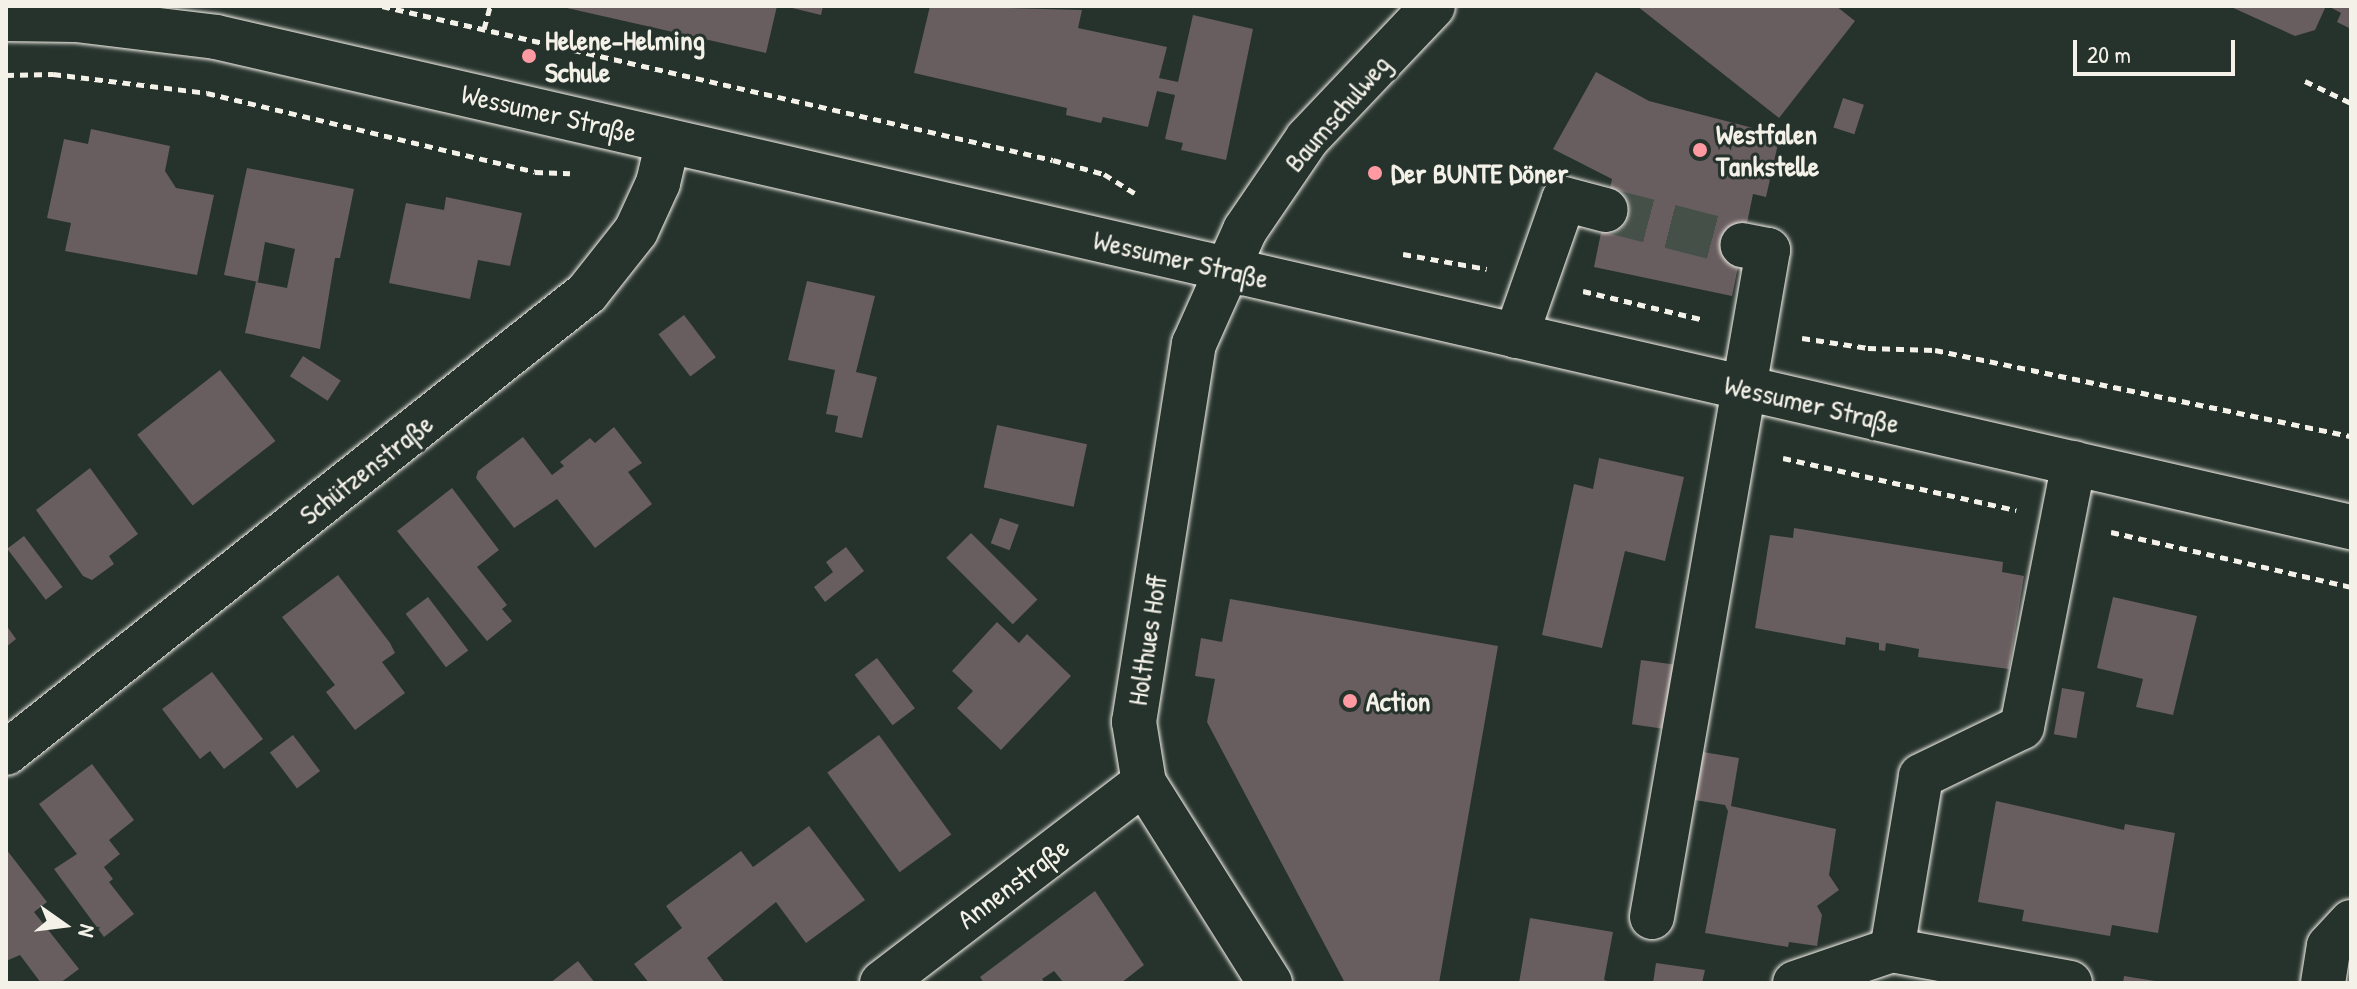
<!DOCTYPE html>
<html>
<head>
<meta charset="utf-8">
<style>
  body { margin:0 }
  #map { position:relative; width:2357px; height:989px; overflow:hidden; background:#26332d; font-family:"Patrick Hand",sans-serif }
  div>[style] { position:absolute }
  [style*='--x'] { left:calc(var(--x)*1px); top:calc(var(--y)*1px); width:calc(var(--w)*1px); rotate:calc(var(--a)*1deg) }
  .building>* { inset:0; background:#685d5f; transform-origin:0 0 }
  .minor-tunnel>* { height:44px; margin-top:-22px; transform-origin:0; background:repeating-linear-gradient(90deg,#455049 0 44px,transparent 0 66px) }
  .path>* { height:5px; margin-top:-2.5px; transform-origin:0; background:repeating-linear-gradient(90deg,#f4f1e8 0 8px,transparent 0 14px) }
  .roads { filter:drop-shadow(0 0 2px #f4f1e8) drop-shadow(0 0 2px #f4f1e8) }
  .minor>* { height:44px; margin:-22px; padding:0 22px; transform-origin:22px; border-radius:22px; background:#26332d }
  .dots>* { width:22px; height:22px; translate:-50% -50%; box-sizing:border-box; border:4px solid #26332d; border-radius:50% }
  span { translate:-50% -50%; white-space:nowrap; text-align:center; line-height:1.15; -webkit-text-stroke:6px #26332d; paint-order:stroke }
  .poi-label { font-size:28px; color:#f4f1e8; font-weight:700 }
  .left { translate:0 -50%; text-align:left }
  .street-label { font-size:28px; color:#f4f1e8 }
  .frame { position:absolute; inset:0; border:8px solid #f4f1e8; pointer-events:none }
  .north { position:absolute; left:24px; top:885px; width:80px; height:80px; -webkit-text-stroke:6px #26332d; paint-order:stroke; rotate:104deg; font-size:22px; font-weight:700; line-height:32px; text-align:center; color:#f4f1e8 }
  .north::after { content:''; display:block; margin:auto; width:28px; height:36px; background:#f4f1e8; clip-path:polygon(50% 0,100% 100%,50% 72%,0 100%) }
  .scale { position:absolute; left:2073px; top:40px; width:162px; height:36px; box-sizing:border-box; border:4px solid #f4f1e8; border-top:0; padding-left:10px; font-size:24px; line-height:28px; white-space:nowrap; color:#f4f1e8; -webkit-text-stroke:6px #26332d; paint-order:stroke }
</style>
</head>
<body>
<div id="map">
  <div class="building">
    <div style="clip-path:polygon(558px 6px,777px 6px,766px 53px)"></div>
    <div style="clip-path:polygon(784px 6px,823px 6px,821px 15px)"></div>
    <div style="clip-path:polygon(930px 6px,1082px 10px,1078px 28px,1167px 47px,1159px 78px,1178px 82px,1193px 15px,1253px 29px,1226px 160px,1181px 150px,1183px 143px,1165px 139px,1175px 95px,1157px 91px,1148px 127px,1103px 117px,1101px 123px,1066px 115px,1067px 108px,914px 73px)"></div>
    <div style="clip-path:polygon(1637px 6px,1836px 6px,1855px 21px,1779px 118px)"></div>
    <div style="clip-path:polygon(2229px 6px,2326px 6px,2315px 30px,2295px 36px)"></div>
    <div style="clip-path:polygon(2328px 6px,2351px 6px,2351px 29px,2337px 22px,2341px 13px)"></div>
    <div style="clip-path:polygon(1596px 72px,1649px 101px,1780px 135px,1766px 197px,1753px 194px,1732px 296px,1594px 267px,1612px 179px,1553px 149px)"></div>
    <div style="left:1843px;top:98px;width:22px;height:31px;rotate:18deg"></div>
    <div style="clip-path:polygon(91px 129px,170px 146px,165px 171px,176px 188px,214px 195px,197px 275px,65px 251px,71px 223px,47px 218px,64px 139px,88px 144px)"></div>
    <div style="clip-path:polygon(247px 168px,354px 189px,340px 258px,335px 258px,320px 349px,245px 333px,256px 282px,287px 288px,295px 249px,265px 242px,258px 282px,224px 275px)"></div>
    <div style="clip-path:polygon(446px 197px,522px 213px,510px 266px,478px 260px,470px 299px,389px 283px,406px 203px,444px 210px)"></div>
    <div style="clip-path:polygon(807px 281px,875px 296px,856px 372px,877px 377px,862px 438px,835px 432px,838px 416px,826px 414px,835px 370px,788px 360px)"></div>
    <div style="left:684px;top:315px;width:53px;height:32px;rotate:53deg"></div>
    <div style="left:303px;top:356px;width:45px;height:24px;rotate:33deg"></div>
    <div style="left:220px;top:370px;width:90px;height:105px;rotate:52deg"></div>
    <div style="left:997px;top:425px;width:92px;height:64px;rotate:12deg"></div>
    <div style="clip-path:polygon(614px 427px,642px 463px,628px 472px,652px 504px,595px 548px,557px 499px,514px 528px,476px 478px,478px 471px,523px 437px,552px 475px,564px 466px,560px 462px,590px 438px,595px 443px)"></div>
    <div style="clip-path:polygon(1599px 458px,1684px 477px,1665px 561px,1625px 551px,1602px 648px,1542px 635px,1574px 484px,1593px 489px)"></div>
    <div style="clip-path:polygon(90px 468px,138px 534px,109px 556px,114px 564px,92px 580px,83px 576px,36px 510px)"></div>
    <div style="clip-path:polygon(452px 488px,499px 550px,477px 567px,507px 605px,502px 609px,512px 621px,487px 641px,397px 531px)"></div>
    <div style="left:1000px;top:518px;width:20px;height:27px;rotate:20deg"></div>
    <div style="clip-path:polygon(1794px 528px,2003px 562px,2002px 572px,2024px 576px,2009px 669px,1918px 657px,1919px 649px,1886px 643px,1885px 651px,1879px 650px,1879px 643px,1846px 637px,1845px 645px,1755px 628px,1770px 535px,1793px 538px)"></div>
    <div style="left:971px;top:533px;width:94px;height:35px;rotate:45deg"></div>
    <div style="left:24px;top:536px;width:64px;height:21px;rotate:53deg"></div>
    <div style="clip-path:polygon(846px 547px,864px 571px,825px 602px,814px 587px,833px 572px,826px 562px)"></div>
    <div style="clip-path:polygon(338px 575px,390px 643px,395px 653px,382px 662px,405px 693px,355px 730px,326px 692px,335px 685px,282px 617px)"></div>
    <div style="left:428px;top:597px;width:67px;height:28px;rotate:53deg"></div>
    <div style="clip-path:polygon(2113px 597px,2197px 616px,2173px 715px,2136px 707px,2143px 679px,2097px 668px)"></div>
    <div style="clip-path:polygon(1230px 599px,1498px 646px,1439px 983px,1345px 983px,1207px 722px,1215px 679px,1195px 676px,1201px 638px,1222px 642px)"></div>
    <div style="clip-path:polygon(997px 622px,1019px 643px,1027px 634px,1071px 676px,1001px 750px,957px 708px,973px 691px,952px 671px)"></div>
    <div style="clip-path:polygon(6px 625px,16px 639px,6px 647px)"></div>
    <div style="left:877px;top:658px;width:63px;height:28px;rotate:53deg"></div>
    <div style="left:1641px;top:660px;width:35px;height:65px;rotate:8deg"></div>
    <div style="clip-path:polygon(212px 672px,263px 739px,224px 769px,210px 751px,200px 759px,162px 709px)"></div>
    <div style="left:2062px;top:688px;width:23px;height:47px;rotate:10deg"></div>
    <div style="left:293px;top:735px;width:45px;height:29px;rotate:53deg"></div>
    <div style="left:879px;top:735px;width:123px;height:64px;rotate:54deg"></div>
    <div style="clip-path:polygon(1691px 750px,1739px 758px,1731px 806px,1836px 829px,1829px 875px,1839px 890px,1817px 906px,1822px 915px,1817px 946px,1789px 942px,1788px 947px,1705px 933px,1728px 811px,1725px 805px,1683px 798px)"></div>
    <div style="clip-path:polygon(92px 764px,134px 820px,109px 840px,120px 854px,104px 867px,113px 879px,109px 882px,134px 914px,104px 937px,54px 869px,77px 854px,39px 804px)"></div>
    <div style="clip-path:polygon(1996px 801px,2124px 830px,2125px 824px,2175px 833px,2158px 933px,2112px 925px,2110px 936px,2022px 921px,2024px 910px,1978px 902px)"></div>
    <div style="clip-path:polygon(809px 826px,865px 900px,806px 943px,776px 902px,707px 958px,725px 983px,649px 983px,634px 964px,682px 928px,666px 906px,741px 851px,753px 867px)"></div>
    <div style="clip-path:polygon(6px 849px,47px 902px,34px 912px,79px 969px,60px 983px,41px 983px,20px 955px,6px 961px)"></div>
    <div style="clip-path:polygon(1095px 891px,1144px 965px,1121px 983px,1064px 983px,1054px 971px,1042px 979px,1045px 983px,984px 983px,980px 977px)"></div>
    <div style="clip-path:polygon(1530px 918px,1613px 932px,1604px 980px,1614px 983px,1519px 983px)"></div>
    <div style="clip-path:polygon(578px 961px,595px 983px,550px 983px)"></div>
    <div style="clip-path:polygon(1656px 963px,1705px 970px,1702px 983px,1653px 983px)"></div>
    <div style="clip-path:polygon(2124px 976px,2155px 981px,2155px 983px,2123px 983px)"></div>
  </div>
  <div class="minor-tunnel">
    <div style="--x:1606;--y:210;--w:140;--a:14.4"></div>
  </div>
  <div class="path">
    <div style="--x:382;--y:6;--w:688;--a:12.93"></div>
    <div style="--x:1053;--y:160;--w:53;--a:15.4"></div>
    <div style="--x:1104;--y:174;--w:36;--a:32"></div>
    <div style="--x:484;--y:29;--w:24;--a:-75"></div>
    <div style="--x:6;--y:75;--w:47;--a:-1.2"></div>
    <div style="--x:53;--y:74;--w:155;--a:7"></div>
    <div style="--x:207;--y:93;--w:337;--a:13.5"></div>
    <div style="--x:535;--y:172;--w:35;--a:2"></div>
    <div style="--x:2305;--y:81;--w:51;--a:25.6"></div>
    <div style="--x:1403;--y:254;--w:85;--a:10.1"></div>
    <div style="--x:1583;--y:291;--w:125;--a:13.4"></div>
    <div style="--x:1802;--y:338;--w:67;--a:8.6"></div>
    <div style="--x:1868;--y:348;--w:67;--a:1.7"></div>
    <div style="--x:1935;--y:350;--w:425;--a:11.7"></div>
    <div style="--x:1783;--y:458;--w:239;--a:12.6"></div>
    <div style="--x:2111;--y:532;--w:246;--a:12.9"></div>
  </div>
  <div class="roads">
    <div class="minor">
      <div style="--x:6;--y:19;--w:70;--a:0.8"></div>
      <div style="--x:76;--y:20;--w:141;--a:6.9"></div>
      <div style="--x:216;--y:37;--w:2191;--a:12.93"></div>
      <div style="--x:1516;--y:336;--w:145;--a:-70.7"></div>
      <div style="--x:1564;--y:199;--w:43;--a:14.7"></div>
      <div style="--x:6;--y:753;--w:741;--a:-38.37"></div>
      <div style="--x:587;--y:293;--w:79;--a:-51.7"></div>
      <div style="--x:636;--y:231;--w:53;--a:-65.4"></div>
      <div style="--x:658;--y:183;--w:43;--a:-76.6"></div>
      <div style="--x:1652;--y:917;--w:677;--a:-80.13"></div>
      <div style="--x:1768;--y:250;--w:26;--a:-169"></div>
      <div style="--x:882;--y:983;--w:330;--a:-37.4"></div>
      <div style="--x:1270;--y:983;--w:236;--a:-122.2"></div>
      <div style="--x:1144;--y:783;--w:62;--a:-99.3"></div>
      <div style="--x:1134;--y:722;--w:383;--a:-81"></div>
      <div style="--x:1194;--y:344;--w:125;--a:-65.9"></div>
      <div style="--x:1245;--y:230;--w:110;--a:-55.7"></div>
      <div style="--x:1307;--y:139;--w:183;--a:-46.5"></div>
      <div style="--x:1795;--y:983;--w:102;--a:-18.8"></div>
      <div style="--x:2070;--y:983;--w:181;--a:-169.5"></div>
      <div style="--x:1892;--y:950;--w:176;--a:-80.5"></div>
      <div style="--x:1921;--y:776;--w:112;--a:-25.9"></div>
      <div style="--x:2022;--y:727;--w:269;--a:-78.9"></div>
      <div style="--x:2323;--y:983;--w:37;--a:-81"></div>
      <div style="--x:2329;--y:946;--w:33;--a:-47"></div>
    </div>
  </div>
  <div class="dots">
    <div style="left:529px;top:56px;background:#ff9aa2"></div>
    <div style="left:1700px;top:150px;background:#ff9aa2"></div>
    <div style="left:1375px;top:173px;background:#ff9aa2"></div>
    <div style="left:1350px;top:701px;background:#ff9aa2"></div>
  </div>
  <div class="poi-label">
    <span class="left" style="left:545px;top:56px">Helene-Helming<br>Schule</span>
    <span class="left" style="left:1716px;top:150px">Westfalen<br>Tankstelle</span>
    <span class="left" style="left:1391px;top:173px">Der BUNTE Döner</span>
    <span class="left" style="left:1366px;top:701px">Action</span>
  </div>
  <div class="street-label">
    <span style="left:549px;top:113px;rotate:13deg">Wessumer Straße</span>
    <span style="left:1337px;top:113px;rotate:-49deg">Baumschulweg</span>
    <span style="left:1181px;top:259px;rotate:13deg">Wessumer Straße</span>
    <span style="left:1812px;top:404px;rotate:13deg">Wessumer Straße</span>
    <span style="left:366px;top:469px;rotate:-38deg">Schützenstraße</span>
    <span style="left:1147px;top:640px;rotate:-81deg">Holthues Hoff</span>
    <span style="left:1013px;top:883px;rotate:-37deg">Annenstraße</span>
  </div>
  <div class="frame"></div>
  <div class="north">N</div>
  <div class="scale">20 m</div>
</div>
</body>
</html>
